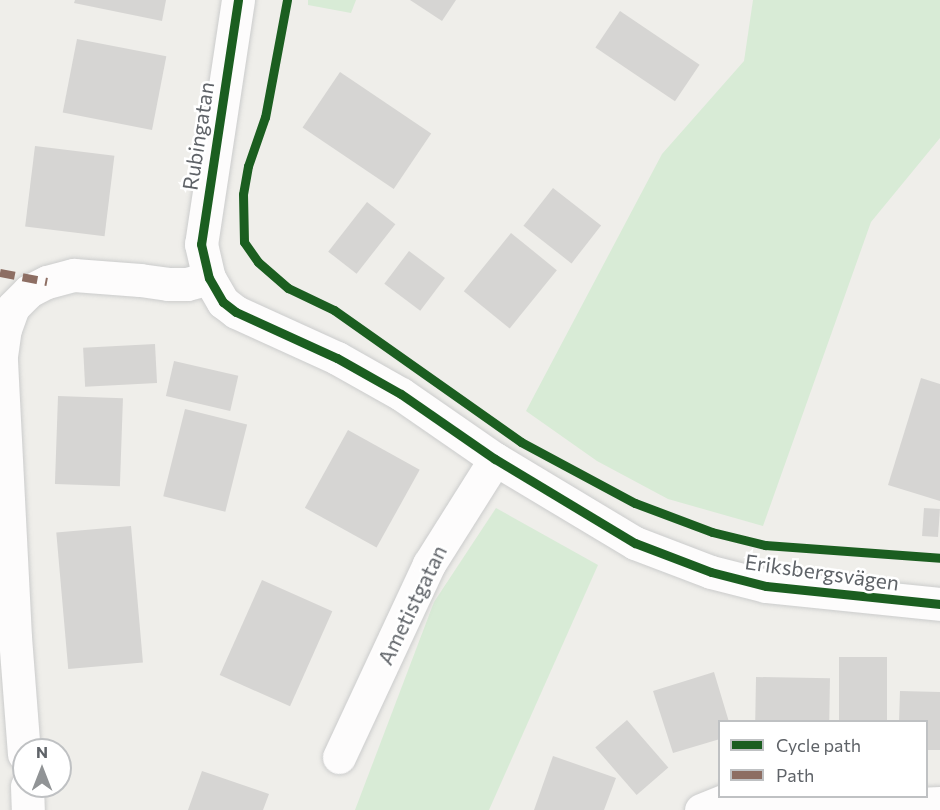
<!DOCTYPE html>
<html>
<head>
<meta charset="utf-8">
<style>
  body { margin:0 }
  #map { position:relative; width:940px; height:810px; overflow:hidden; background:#efeeea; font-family:Commissioner,sans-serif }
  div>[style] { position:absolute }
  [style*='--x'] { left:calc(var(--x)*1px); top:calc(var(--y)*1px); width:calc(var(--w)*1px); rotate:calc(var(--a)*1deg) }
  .green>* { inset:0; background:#d8ebd6 }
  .building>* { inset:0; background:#d6d5d3; transform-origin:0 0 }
  .roads { filter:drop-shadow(0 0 2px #cbcccc) drop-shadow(0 0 2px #cbcccc) }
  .street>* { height:33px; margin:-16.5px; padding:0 16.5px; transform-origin:16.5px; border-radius:16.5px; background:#fdfcfc }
  .quiet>* { height:8px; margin-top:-4px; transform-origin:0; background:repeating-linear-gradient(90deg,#8d6e63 0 15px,transparent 0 23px) }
  .cycleway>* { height:9px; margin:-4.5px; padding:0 4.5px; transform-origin:4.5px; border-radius:4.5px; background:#1b5e20 }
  span { translate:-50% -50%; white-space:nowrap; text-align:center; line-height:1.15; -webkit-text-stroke:5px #fff; paint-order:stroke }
  .street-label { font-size:21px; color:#5f6368 }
  .legend { position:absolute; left:718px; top:720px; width:210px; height:78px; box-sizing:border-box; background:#fff; border:2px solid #bfc1c3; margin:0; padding:8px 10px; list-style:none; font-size:18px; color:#5f6368 }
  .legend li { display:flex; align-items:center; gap:12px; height:30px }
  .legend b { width:30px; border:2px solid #bfc1c3 }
  .north { position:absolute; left:12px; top:738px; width:60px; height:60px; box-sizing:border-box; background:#fff; border:2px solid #bfc1c3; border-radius:50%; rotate:0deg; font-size:16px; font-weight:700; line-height:24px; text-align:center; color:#5f6368 }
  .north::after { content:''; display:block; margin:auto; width:21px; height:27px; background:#919496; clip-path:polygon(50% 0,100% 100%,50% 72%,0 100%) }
</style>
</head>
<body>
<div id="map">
  <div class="green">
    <div style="clip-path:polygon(308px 0,356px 0,351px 13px,308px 5px)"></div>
    <div style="clip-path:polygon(753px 0,940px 0,940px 138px,871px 222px,763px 526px,668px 499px,597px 461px,526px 411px,662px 154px,744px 61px)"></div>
    <div style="clip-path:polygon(496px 508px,598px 565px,489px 810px,355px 810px,434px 602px)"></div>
  </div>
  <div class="building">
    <div style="clip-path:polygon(75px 0,166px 0,162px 21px,74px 3px)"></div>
    <div style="clip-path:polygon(410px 0,456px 0,442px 21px)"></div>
    <div style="left:620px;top:11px;width:96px;height:44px;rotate:34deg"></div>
    <div style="left:77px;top:39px;width:91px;height:75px;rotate:11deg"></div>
    <div style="left:340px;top:72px;width:110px;height:67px;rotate:34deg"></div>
    <div style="left:35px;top:146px;width:80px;height:81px;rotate:7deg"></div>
    <div style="left:553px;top:188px;width:61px;height:48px;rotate:38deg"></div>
    <div style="left:367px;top:202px;width:36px;height:63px;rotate:38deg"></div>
    <div style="left:511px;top:233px;width:59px;height:75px;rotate:39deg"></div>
    <div style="left:409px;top:251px;width:45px;height:41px;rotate:37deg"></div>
    <div style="left:155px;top:344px;width:39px;height:72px;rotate:87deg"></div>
    <div style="left:174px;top:361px;width:66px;height:36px;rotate:13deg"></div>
    <div style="clip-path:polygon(921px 378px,940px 384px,940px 501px,888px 485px)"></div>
    <div style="left:58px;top:396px;width:65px;height:88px;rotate:2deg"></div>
    <div style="left:185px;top:409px;width:64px;height:90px;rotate:14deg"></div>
    <div style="left:348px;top:430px;width:82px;height:89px;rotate:29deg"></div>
    <div style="left:924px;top:508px;width:16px;height:28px;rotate:4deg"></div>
    <div style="left:131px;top:526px;width:137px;height:75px;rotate:85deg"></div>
    <div style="left:262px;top:580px;width:77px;height:104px;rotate:24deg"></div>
    <div style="left:839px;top:657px;width:48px;height:65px"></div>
    <div style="clip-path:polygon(714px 672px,729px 722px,720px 722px,720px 739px,673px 753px,653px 691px)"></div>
    <div style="left:756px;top:677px;width:74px;height:45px;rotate:1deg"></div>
    <div style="clip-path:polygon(900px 691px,940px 692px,940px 750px,926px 750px,926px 722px,899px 722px)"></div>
    <div style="left:627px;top:720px;width:63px;height:42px;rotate:49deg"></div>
    <div style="clip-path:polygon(553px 756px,616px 778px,604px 810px,534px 810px)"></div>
    <div style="clip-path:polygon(202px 771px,269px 794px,263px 810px,188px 810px)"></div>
  </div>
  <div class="roads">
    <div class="street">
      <div style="--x:238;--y:0;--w:247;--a:98.6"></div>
      <div style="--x:201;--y:244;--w:35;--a:77"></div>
      <div style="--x:209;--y:278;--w:28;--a:60"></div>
      <div style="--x:223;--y:302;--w:16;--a:38"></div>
      <div style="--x:236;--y:312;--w:111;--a:24.5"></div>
      <div style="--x:337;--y:358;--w:73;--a:29.4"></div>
      <div style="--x:401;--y:394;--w:114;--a:34.7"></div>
      <div style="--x:495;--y:459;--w:163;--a:31"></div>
      <div style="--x:635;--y:543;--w:81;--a:20.9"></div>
      <div style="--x:711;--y:572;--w:57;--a:14.3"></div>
      <div style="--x:766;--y:586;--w:175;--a:5.9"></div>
      <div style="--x:24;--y:754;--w:117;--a:-94.4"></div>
      <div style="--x:15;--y:637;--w:281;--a:-92.9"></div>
      <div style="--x:1;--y:356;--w:27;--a:-82"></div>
      <div style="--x:5;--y:329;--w:23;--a:-70"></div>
      <div style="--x:13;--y:307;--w:23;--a:-45"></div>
      <div style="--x:29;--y:291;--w:20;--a:-27"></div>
      <div style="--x:47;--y:282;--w:28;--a:-15"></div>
      <div style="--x:74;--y:275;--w:66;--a:4.3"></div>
      <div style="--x:140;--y:280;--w:28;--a:8"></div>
      <div style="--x:168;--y:284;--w:19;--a:0"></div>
      <div style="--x:187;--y:284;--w:23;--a:-15"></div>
      <div style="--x:339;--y:757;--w:213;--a:-65"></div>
      <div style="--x:429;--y:564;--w:124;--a:-57.8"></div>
      <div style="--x:27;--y:786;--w:24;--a:88"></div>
      <div style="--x:753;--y:796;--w:98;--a:6.5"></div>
      <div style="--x:850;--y:807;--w:90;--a:-2.5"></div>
      <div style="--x:701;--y:810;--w:38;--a:-22"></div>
    </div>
  </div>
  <div class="quiet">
    <div style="--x:0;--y:273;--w:48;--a:10.8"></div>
  </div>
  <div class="cycleway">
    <div style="--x:238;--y:0;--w:247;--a:98.6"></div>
    <div style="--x:201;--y:244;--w:35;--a:77"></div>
    <div style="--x:209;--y:278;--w:28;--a:60"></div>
    <div style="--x:223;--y:302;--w:16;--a:38"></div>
    <div style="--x:236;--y:312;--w:111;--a:24.5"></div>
    <div style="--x:337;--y:358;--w:73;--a:29.4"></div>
    <div style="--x:401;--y:394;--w:114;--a:34.7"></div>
    <div style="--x:495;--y:459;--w:163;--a:31"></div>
    <div style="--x:635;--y:543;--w:81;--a:20.9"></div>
    <div style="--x:711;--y:572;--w:57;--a:14.3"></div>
    <div style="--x:766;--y:586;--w:175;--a:5.9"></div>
    <div style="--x:287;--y:0;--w:119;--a:100.6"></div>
    <div style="--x:265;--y:117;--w:52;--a:109.1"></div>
    <div style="--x:248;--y:166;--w:28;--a:100"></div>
    <div style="--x:243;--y:194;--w:48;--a:88.8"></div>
    <div style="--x:244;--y:242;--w:24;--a:55"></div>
    <div style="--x:258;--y:262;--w:40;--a:41"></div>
    <div style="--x:288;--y:288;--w:51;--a:25.6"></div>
    <div style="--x:334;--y:310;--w:229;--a:35.2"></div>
    <div style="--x:521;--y:442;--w:129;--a:28.2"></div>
    <div style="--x:635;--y:503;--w:82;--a:20.6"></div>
    <div style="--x:712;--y:532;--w:55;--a:13.8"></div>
    <div style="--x:765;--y:545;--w:175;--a:4.2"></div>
  </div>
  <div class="street-label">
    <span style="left:198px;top:136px;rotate:-81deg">Rubingatan</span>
    <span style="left:822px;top:572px;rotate:8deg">Eriksbergsvägen</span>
    <span style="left:412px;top:605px;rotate:-64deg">Ametistgatan</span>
  </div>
  <ul class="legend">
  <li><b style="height:8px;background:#1b5e20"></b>Cycle path</li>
  <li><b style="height:8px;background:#8d6e63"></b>Path</li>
  </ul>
  <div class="north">N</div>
</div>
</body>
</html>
